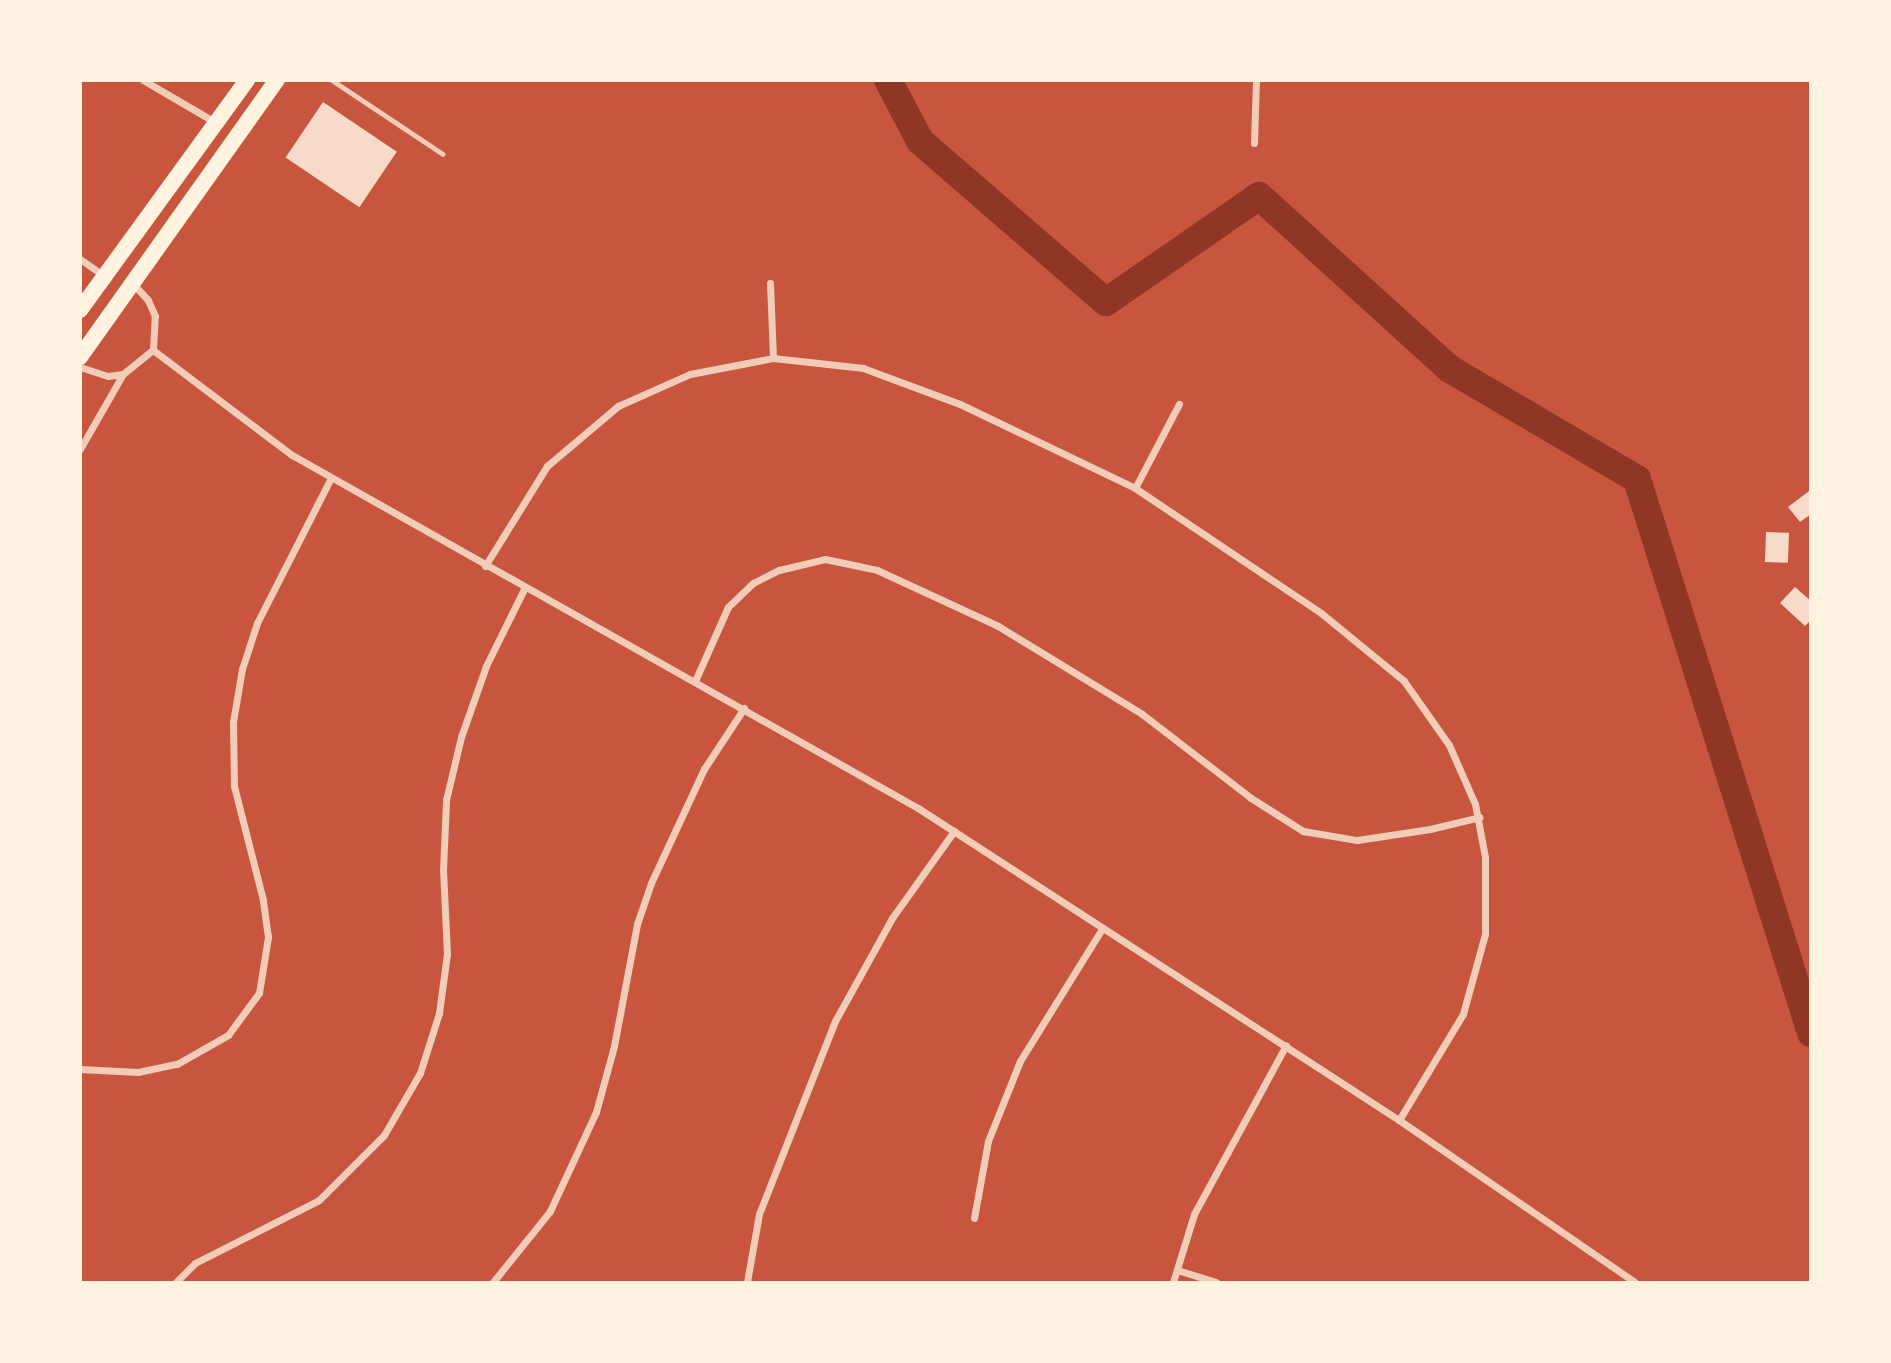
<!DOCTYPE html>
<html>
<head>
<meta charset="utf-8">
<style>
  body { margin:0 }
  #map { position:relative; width:1891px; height:1363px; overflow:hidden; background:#c8553d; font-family:Commissioner,sans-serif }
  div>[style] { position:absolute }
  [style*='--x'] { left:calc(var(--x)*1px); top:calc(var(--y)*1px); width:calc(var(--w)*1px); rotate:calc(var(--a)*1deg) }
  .river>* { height:28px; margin:-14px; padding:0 14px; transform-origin:14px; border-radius:14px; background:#8f3625 }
  .building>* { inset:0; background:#f7dbc8; transform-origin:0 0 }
  .service>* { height:4.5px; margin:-2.25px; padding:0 2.25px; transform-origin:2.25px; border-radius:2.25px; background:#f1ccb7 }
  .minor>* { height:7px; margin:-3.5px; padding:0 3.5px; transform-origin:3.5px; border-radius:3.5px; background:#f1ccb7 }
  .primary>* { height:16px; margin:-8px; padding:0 8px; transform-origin:8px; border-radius:8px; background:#fff3e0 }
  span { translate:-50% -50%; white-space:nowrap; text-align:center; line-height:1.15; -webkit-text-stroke:7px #fff3e0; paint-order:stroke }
  .frame { position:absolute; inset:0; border:82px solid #fff3e0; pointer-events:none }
</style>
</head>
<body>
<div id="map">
  <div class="river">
    <div style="--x:888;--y:80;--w:69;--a:62.3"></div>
    <div style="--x:920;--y:141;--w:246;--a:40.9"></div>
    <div style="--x:1106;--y:302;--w:186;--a:-34.7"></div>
    <div style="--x:1259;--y:196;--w:258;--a:42.2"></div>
    <div style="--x:1450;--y:369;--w:217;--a:30.5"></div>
    <div style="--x:1637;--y:479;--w:581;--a:72.56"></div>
  </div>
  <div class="building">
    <div style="left:323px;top:102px;width:89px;height:67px;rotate:34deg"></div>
    <div style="clip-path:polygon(1809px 491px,1811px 514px,1800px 522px,1788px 507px)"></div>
    <div style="left:1766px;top:532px;width:23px;height:30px;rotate:2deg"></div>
    <div style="clip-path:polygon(1795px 587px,1811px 601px,1811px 620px,1805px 626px,1780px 603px)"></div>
  </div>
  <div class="service">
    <div style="--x:332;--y:80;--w:133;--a:33.7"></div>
  </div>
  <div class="minor">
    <div style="--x:143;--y:80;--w:83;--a:30.3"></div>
    <div style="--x:1254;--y:143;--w:63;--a:-88.2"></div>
    <div style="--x:80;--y:259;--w:29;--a:35"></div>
    <div style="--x:770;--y:283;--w:75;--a:87.7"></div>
    <div style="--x:153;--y:350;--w:174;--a:37.1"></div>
    <div style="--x:292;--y:455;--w:719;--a:29.42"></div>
    <div style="--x:918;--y:808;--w:573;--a:32.97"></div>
    <div style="--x:1399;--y:1120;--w:286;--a:34.5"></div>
    <div style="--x:80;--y:367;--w:29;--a:18"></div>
    <div style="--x:108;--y:376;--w:15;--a:-8"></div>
    <div style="--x:123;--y:374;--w:38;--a:-39"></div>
    <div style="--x:153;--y:350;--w:34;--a:-87"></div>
    <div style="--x:155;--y:316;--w:17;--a:-114"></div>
    <div style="--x:148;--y:300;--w:22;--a:-133"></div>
    <div style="--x:80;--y:449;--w:86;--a:-60.2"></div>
    <div style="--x:1135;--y:488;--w:95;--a:-62.4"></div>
    <div style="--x:485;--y:566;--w:118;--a:-58.2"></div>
    <div style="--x:547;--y:466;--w:93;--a:-40.2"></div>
    <div style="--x:618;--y:406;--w:79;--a:-24"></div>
    <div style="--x:690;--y:374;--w:85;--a:-10.9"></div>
    <div style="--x:773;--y:358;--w:91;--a:6.3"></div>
    <div style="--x:863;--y:368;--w:103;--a:20.4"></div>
    <div style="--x:960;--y:404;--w:194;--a:25.6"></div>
    <div style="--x:1135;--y:488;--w:224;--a:33.9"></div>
    <div style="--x:1321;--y:613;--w:107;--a:39.3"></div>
    <div style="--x:1404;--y:681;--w:78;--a:54.9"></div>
    <div style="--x:1449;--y:745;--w:64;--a:66.2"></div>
    <div style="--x:1475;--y:804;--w:54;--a:79.3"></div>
    <div style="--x:1485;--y:857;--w:77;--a:90"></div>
    <div style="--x:1485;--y:934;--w:83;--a:105.4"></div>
    <div style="--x:1463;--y:1014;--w:124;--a:121.1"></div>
    <div style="--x:695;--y:681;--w:81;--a:-66"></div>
    <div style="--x:728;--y:607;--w:35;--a:-44"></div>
    <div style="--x:753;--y:583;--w:29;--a:-27"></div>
    <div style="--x:779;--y:570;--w:47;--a:-13.4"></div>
    <div style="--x:825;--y:559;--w:53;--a:11.9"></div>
    <div style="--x:877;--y:570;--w:133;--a:24.8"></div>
    <div style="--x:998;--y:626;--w:169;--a:31.4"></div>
    <div style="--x:1142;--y:714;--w:138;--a:37.6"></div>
    <div style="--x:1251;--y:798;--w:62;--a:32.4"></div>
    <div style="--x:1303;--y:831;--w:55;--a:9.5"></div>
    <div style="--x:1357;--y:840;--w:74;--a:-8.6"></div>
    <div style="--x:1430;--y:829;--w:51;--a:-13.5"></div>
    <div style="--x:80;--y:1069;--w:58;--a:3"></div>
    <div style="--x:138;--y:1072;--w:40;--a:-12"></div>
    <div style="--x:177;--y:1064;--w:59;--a:-29.6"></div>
    <div style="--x:228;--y:1035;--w:52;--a:-53.6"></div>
    <div style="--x:259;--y:993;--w:57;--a:-80.9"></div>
    <div style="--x:268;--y:937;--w:37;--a:-98"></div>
    <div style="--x:263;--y:900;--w:118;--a:-104.3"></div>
    <div style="--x:234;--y:786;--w:64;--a:-90.9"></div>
    <div style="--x:233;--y:722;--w:54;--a:-80.4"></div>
    <div style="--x:242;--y:669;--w:48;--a:-71.9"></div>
    <div style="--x:257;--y:623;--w:163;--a:-63"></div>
    <div style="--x:974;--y:1218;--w:78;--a:-79.7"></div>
    <div style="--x:988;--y:1141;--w:86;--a:-68.2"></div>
    <div style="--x:1020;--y:1061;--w:155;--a:-58.2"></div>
    <div style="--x:1177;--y:1270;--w:41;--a:17.1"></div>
    <div style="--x:176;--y:1282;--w:27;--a:-45"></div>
    <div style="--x:195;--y:1263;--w:139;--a:-26.9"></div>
    <div style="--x:319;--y:1200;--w:92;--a:-45"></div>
    <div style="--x:384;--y:1135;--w:72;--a:-59.9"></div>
    <div style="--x:420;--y:1073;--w:63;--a:-72.4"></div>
    <div style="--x:439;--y:1013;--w:60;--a:-82.3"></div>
    <div style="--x:447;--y:954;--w:84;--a:-92.7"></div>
    <div style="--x:443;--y:870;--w:70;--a:-87.5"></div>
    <div style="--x:446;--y:800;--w:65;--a:-76.6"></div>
    <div style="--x:461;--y:737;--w:75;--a:-70.6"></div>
    <div style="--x:486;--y:666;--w:86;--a:-63.7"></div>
    <div style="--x:493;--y:1282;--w:91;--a:-51.2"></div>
    <div style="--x:550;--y:1211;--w:109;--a:-65.1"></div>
    <div style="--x:596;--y:1112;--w:68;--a:-74.7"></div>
    <div style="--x:614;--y:1046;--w:124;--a:-79.3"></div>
    <div style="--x:637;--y:924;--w:43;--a:-71.1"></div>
    <div style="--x:651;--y:883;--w:126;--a:-65.1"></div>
    <div style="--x:704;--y:769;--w:73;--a:-56.7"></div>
    <div style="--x:747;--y:1282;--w:69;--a:-80"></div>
    <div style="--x:759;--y:1214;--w:207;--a:-68.5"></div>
    <div style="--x:835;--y:1021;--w:118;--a:-61"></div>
    <div style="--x:892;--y:918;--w:107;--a:-54.5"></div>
    <div style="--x:1173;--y:1282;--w:71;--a:-72.8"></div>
    <div style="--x:1194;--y:1214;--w:192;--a:-61.4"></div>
  </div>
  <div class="primary">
    <div style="--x:80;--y:310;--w:284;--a:-54"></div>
    <div style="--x:80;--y:357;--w:340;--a:-54.6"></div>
  </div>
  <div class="frame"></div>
</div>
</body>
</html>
